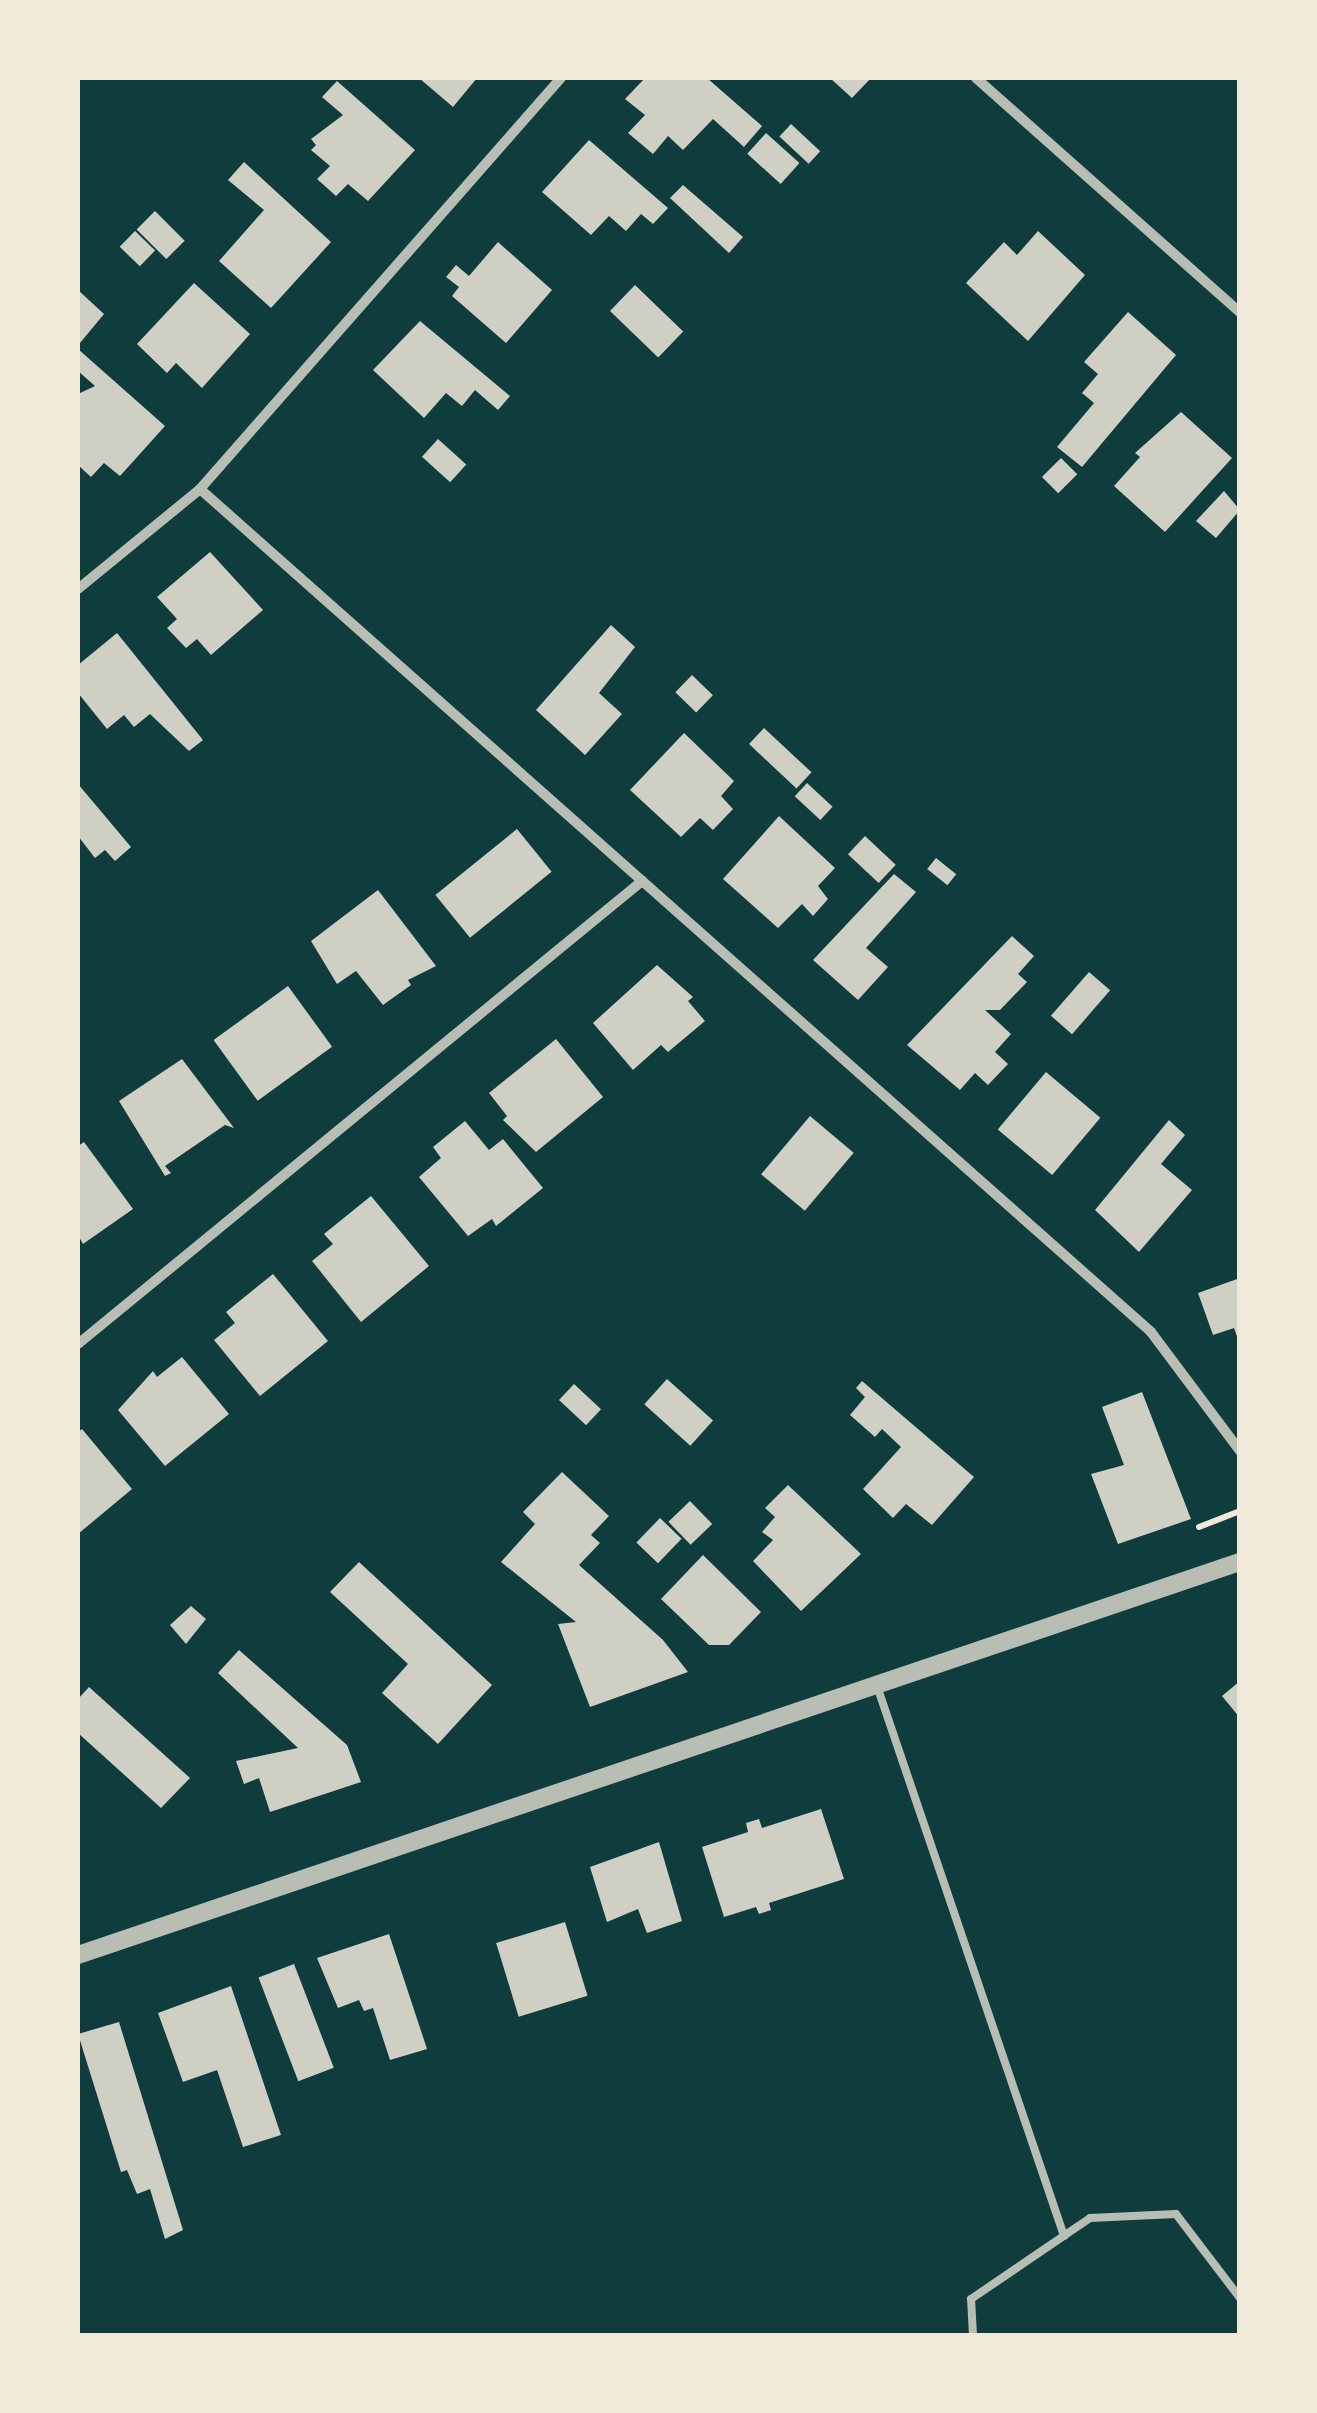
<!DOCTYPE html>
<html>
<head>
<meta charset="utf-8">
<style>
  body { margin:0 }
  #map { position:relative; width:1317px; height:2413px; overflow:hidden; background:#0f3d3e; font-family:Bitter,serif }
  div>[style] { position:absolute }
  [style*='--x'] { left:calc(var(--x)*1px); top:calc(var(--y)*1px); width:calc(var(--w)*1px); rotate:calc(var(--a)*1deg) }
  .building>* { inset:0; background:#cfcfc3; transform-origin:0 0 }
  .path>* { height:6px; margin:-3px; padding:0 3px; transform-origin:3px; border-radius:3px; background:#f1e9da }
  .service>* { height:8px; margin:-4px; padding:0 4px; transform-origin:4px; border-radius:4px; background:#b8beb3 }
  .minor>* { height:10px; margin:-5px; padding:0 5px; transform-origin:5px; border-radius:5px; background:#b8beb3 }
  .tertiary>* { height:18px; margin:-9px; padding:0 9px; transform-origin:9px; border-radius:9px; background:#b8beb3 }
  span { translate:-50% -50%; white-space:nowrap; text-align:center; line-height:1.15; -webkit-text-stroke:9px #f1e9da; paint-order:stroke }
  .frame { position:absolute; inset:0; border:80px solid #f1e9da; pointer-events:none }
</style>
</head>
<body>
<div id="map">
  <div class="building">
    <div style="clip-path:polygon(419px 78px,477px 78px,453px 107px)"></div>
    <div style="clip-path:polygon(645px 78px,707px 78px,762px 126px,744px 147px,713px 119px,683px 150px,668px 136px,653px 154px,628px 133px,645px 115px,625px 99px)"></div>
    <div style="clip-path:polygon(830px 78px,871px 78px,852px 98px)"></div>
    <div style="clip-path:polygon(337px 81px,415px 150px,368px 201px,348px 184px,336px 196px,317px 179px,330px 166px,311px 150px,316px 145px,311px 139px,343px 115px,322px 97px)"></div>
    <div style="left:791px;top:124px;width:40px;height:17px;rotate:43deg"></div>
    <div style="left:766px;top:133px;width:45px;height:28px;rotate:42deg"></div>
    <div style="clip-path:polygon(589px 140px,668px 208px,653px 224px,641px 214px,626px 231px,609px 216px,591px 235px,542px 192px)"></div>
    <div style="clip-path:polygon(244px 162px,331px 242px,271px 308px,219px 261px,264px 210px,228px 180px)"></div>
    <div style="clip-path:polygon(683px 185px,743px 237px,729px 253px,670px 198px)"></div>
    <div style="left:155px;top:211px;width:42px;height:26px;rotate:45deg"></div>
    <div style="left:135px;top:231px;width:28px;height:22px;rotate:44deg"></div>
    <div style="clip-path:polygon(1038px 231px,1085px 275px,1028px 341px,966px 283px,1004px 242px,1017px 255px)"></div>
    <div style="clip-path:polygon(498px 242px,552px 290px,506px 343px,452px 296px,459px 287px,446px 277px,456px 265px,469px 276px)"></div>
    <div style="clip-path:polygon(194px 283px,250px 334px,202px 388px,176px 363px,167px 373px,137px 344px)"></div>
    <div style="left:635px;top:285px;width:67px;height:36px;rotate:44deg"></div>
    <div style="clip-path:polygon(78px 290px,104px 314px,80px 343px,78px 341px)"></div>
    <div style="clip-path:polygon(1128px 312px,1176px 355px,1082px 467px,1057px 447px,1094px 403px,1082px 393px,1098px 374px,1084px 362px)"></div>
    <div style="clip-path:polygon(420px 321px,510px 396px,498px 410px,475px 390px,462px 406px,446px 393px,424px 418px,373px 370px)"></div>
    <div style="clip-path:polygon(78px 349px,165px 426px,120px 476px,104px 463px,91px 477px,78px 465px,78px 394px,95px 386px,78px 371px)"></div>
    <div style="clip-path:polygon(1181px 412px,1232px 458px,1165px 532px,1114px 486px,1140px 457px,1135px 453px)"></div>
    <div style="left:438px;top:439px;width:38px;height:24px;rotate:42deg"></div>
    <div style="left:1061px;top:458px;width:23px;height:27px;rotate:45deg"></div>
    <div style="clip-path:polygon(1224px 491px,1240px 510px,1216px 538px,1196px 521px)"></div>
    <div style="clip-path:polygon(210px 552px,263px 610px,211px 655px,197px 639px,186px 648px,167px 628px,177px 619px,157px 597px)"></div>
    <div style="clip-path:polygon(611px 625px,635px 647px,599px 693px,622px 714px,585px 755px,536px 710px)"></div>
    <div style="clip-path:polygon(117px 633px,203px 740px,189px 751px,150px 714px,134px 727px,124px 715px,107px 729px,78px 693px,78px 665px)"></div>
    <div style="left:692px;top:675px;width:29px;height:24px;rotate:44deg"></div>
    <div style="left:764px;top:728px;width:65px;height:22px;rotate:43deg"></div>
    <div style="clip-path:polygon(684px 733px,734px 781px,721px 796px,733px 809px,713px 830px,700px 818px,681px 837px,630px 790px)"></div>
    <div style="left:807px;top:783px;width:35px;height:18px;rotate:43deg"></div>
    <div style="clip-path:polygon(78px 784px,131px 847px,115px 861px,105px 850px,95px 858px,78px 836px)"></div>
    <div style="clip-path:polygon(779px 816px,835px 868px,818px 886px,828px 899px,813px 916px,802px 904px,778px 928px,723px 879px)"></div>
    <div style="left:517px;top:829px;width:55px;height:105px;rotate:51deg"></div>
    <div style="left:865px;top:836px;width:42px;height:25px;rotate:43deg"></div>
    <div style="left:936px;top:858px;width:26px;height:14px;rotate:39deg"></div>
    <div style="clip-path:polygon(894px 874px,916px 892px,866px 948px,888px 967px,858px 1000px,813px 960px)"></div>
    <div style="clip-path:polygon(378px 890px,436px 966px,408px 980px,411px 985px,383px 1005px,356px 971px,337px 984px,311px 941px)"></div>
    <div style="clip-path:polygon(1012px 936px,1034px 956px,1018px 974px,1027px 982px,1000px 1010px,985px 1010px,1011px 1034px,995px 1052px,1008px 1064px,988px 1085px,975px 1073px,960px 1090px,907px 1045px)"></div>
    <div style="clip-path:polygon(657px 965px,693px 997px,688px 1001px,705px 1021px,668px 1052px,661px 1045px,633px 1070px,593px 1023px)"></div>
    <div style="left:1089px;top:972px;width:28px;height:58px;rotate:41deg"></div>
    <div style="left:288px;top:986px;width:75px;height:92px;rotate:54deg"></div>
    <div style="clip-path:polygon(556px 1039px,603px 1097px,536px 1152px,503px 1120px,507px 1116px,489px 1093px)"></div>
    <div style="clip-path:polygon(182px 1059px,234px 1128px,225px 1125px,165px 1166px,171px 1173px,165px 1176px,119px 1101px)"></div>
    <div style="left:1046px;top:1072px;width:71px;height:75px;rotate:40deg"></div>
    <div style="left:810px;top:1116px;width:57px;height:76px;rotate:40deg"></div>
    <div style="clip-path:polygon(1169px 1120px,1185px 1135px,1161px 1164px,1192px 1190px,1139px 1252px,1095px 1210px)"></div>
    <div style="clip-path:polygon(465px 1121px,489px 1150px,503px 1139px,543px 1188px,496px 1226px,492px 1219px,468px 1236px,419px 1177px,441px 1158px,433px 1147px)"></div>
    <div style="clip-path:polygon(84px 1142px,133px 1209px,83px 1244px,78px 1235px,78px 1146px)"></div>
    <div style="clip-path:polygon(371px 1196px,429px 1266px,361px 1322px,312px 1261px,333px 1244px,324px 1234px)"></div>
    <div style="clip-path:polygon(273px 1274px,328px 1341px,260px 1396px,214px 1340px,235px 1323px,226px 1312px)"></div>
    <div style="clip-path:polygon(1240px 1278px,1240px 1342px,1239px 1342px,1234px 1328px,1213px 1335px,1198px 1293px)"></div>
    <div style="clip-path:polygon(182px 1357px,229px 1414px,165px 1466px,118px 1410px,153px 1371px,157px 1377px)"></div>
    <div style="left:667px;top:1379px;width:62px;height:34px;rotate:42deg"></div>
    <div style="clip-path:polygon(862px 1381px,974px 1477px,932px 1525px,906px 1504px,893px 1518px,863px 1489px,901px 1447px,882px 1429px,875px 1437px,850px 1415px,865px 1397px,856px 1388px)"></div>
    <div style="left:574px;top:1384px;width:37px;height:22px;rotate:43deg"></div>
    <div style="clip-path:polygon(1142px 1392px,1191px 1519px,1118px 1544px,1091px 1474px,1124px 1465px,1102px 1407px)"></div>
    <div style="clip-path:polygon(82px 1429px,132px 1489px,78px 1534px,78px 1432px)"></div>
    <div style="clip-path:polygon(562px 1472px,609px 1516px,591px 1535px,600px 1543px,579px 1565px,663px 1640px,688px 1672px,590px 1707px,558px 1624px,576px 1622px,501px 1562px,535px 1524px,523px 1512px)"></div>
    <div style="clip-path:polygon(788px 1485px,861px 1554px,801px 1611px,753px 1561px,773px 1540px,762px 1532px,775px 1517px,765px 1508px)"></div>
    <div style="left:690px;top:1501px;width:32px;height:30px;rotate:46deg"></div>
    <div style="left:660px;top:1518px;width:30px;height:34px;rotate:44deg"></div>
    <div style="clip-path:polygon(703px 1555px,761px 1612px,729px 1645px,709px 1645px,661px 1599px)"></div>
    <div style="clip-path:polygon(359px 1562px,492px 1685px,438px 1744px,382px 1693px,408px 1664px,330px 1592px)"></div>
    <div style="clip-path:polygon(191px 1606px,206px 1619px,186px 1644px,170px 1625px)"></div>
    <div style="clip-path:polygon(239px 1650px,347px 1745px,361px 1782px,270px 1812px,259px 1778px,244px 1784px,236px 1761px,298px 1748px,218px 1673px)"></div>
    <div style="clip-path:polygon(1240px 1681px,1240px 1718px,1222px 1696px)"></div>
    <div style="clip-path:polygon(89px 1687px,190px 1778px,161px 1808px,78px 1733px,78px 1699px)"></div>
    <div style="clip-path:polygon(821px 1809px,844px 1879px,769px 1903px,771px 1910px,759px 1914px,756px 1907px,724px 1917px,702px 1847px,748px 1832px,746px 1823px,759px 1819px,762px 1828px)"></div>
    <div style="clip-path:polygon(659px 1842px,682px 1921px,647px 1933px,638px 1909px,607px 1922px,590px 1867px)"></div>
    <div style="left:565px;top:1922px;width:77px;height:72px;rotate:73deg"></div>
    <div style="clip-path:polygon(389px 1934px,427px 2049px,390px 2060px,373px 2008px,364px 2011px,359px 2000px,338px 2008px,317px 1958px)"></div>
    <div style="left:294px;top:1964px;width:111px;height:38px;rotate:69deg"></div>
    <div style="clip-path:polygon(231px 1986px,281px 2135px,243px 2147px,217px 2070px,183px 2082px,158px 2013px)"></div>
    <div style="clip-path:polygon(119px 2022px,183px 2230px,165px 2239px,150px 2189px,137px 2194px,127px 2170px,121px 2172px,78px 2034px)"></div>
  </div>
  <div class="path">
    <div style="--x:1199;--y:1527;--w:44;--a:-21.3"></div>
  </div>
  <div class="service">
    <div style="--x:877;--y:1686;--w:581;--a:71.22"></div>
    <div style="--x:973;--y:2336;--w:37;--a:-93"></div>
    <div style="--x:971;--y:2299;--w:144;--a:-34.2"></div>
    <div style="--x:1090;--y:2218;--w:86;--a:-2.7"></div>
    <div style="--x:1176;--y:2214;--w:106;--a:52.7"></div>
  </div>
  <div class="minor">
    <div style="--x:976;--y:78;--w:353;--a:41.6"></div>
    <div style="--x:200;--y:489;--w:1271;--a:41.55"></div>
    <div style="--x:1151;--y:1332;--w:149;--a:53.2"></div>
    <div style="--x:78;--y:589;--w:158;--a:-39.3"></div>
    <div style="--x:200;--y:489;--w:547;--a:-48.71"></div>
    <div style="--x:78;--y:1344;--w:730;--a:-39.38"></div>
  </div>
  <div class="tertiary">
    <div style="--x:78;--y:1955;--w:1227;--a:-18.69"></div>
  </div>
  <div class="frame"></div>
</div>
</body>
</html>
